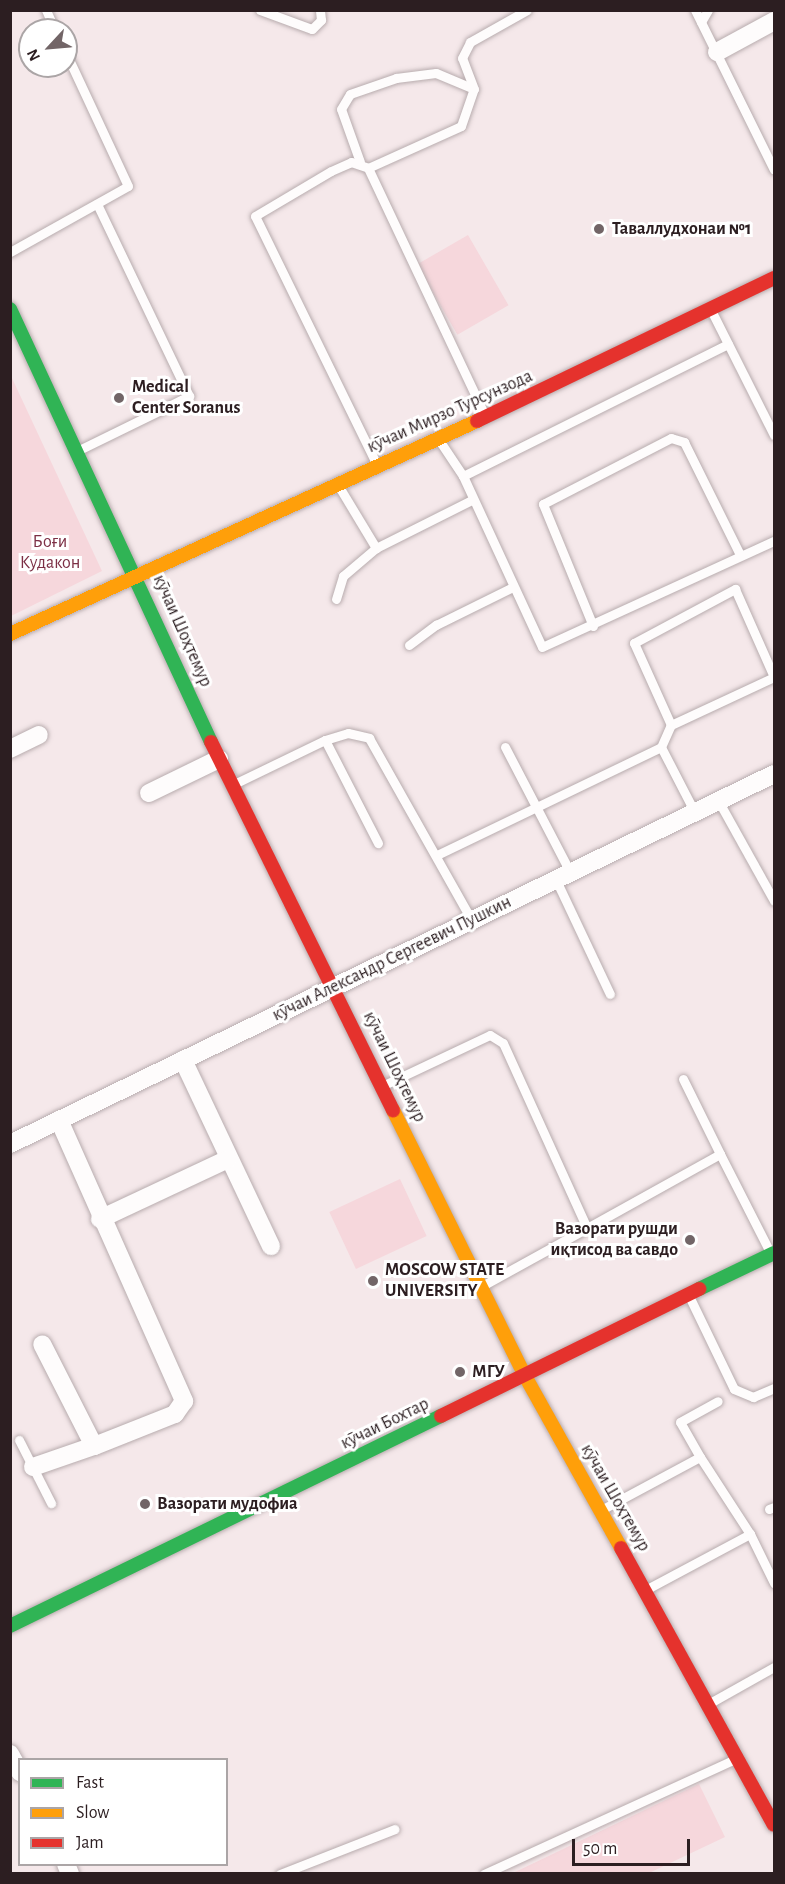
<!DOCTYPE html>
<html>
<head>
<meta charset="utf-8">
<style>
  body { margin:0 }
  #map { position:relative; width:785px; height:1884px; overflow:hidden; background:#f5e8ea; font-family:"Alegreya Sans",sans-serif }
  div>[style] { position:absolute }
  [style*='--x'] { left:calc(var(--x)*1px); top:calc(var(--y)*1px); width:calc(var(--w)*1px); rotate:calc(var(--a)*1deg) }
  .green>* { inset:0; background:#f6d7dc; transform-origin:0 0 }
  .roads { filter:drop-shadow(0 0 2px #b8acae) drop-shadow(0 0 2px #b8acae) }
  .lane>* { height:9px; margin:-4.5px; padding:0 4.5px; transform-origin:4.5px; border-radius:4.5px; background:#fefcfc }
  .street>* { height:18px; margin:-9px; padding:0 9px; transform-origin:9px; border-radius:9px; background:#fefcfc }
  .fast>* { height:14px; margin:-7px; padding:0 7px; transform-origin:7px; border-radius:7px; background:#30b455 }
  .slow>* { height:14px; margin:-7px; padding:0 7px; transform-origin:7px; border-radius:7px; background:#ff9f0a }
  .jam>* { height:14px; margin:-7px; padding:0 7px; transform-origin:7px; border-radius:7px; background:#e5322d }
  .dots>* { width:16px; height:16px; translate:-50% -50%; box-sizing:border-box; border:3px solid #fff; border-radius:50% }
  span { translate:-50% -50%; white-space:nowrap; text-align:center; line-height:1.15; -webkit-text-stroke:6px #fff; paint-order:stroke }
  .poi-label { font-size:18px; color:#2c1e21; font-weight:700 }
  .left { translate:0 -50%; text-align:left }
  .right { translate:-100% -50%; text-align:right }
  .street-label { font-size:18px; color:#2c1e21 }
  .park-label { font-size:18px; color:#7c2f45 }
  .frame { position:absolute; inset:0; border:12px solid #2c1e21; pointer-events:none }
  .legend { position:absolute; left:18px; top:1758px; width:210px; height:108px; box-sizing:border-box; background:#fff; border:2px solid #aba5a6; margin:0; padding:8px 10px; list-style:none; font-size:18px; color:#2c1e21 }
  .legend li { display:flex; align-items:center; gap:12px; height:30px }
  .legend b { width:30px; border:2px solid #aba5a6 }
  .north { position:absolute; left:18px; top:18px; width:60px; height:60px; box-sizing:border-box; background:#fff; border:2px solid #aba5a6; border-radius:50%; rotate:244deg; font-size:16px; font-weight:700; line-height:24px; text-align:center; color:#2c1e21 }
  .north::after { content:''; display:block; margin:auto; width:21px; height:27px; background:#726567; clip-path:polygon(50% 0,100% 100%,50% 72%,0 100%) }
  .scale { position:absolute; left:572px; top:1839px; width:118px; height:27px; box-sizing:border-box; border:3px solid #2c1e21; border-top:0; padding-left:8px; font-size:18px; line-height:21px; white-space:nowrap; color:#2c1e21; -webkit-text-stroke:4px #fff; paint-order:stroke }
</style>
</head>
<body>
<div id="map">
  <div class="green">
    <div style="left:468px;top:235px;width:81px;height:59px;rotate:60deg"></div>
    <div style="clip-path:polygon(11px 376px,102px 571px,11px 616px,10px 615px)"></div>
    <div style="left:400px;top:1179px;width:63px;height:78px;rotate:65deg"></div>
    <div style="clip-path:polygon(699px 1784px,725px 1837px,649px 1873px,513px 1873px)"></div>
  </div>
  <div class="roads">
    <div class="lane">
      <div style="--x:46;--y:10;--w:22;--a:66"></div>
      <div style="--x:260;--y:10;--w:55;--a:20.1"></div>
      <div style="--x:312;--y:29;--w:13;--a:-45"></div>
      <div style="--x:321;--y:20;--w:10;--a:-96"></div>
      <div style="--x:695;--y:10;--w:178;--a:63.7"></div>
      <div style="--x:701;--y:22;--w:14;--a:-60"></div>
      <div style="--x:360;--y:162;--w:56;--a:-109.7"></div>
      <div style="--x:341;--y:109;--w:17;--a:-59"></div>
      <div style="--x:350;--y:94;--w:49;--a:-19.2"></div>
      <div style="--x:396;--y:78;--w:40;--a:-7.1"></div>
      <div style="--x:436;--y:73;--w:41;--a:22.8"></div>
      <div style="--x:368;--y:168;--w:102;--a:-24.3"></div>
      <div style="--x:461;--y:126;--w:39;--a:-71"></div>
      <div style="--x:474;--y:89;--w:33;--a:-111"></div>
      <div style="--x:462;--y:58;--w:18;--a:-63"></div>
      <div style="--x:470;--y:42;--w:65;--a:-29.3"></div>
      <div style="--x:10;--y:252;--w:135;--a:-29.2"></div>
      <div style="--x:128;--y:186;--w:147;--a:-115"></div>
      <div style="--x:711;--y:310;--w:140;--a:63.3"></div>
      <div style="--x:439;--y:440;--w:43;--a:56.3"></div>
      <div style="--x:463;--y:476;--w:188;--a:65.2"></div>
      <div style="--x:542;--y:647;--w:255;--a:-24.6"></div>
      <div style="--x:79;--y:450;--w:123;--a:-26.1"></div>
      <div style="--x:189;--y:396;--w:213;--a:-115.6"></div>
      <div style="--x:377;--y:465;--w:277;--a:-116.1"></div>
      <div style="--x:255;--y:216;--w:88;--a:-30.6"></div>
      <div style="--x:331;--y:171;--w:22;--a:-24"></div>
      <div style="--x:351;--y:162;--w:18;--a:19"></div>
      <div style="--x:368;--y:168;--w:273;--a:64.7"></div>
      <div style="--x:463;--y:476;--w:296;--a:-26.5"></div>
      <div style="--x:338;--y:485;--w:74;--a:58.9"></div>
      <div style="--x:376;--y:548;--w:107;--a:-26.6"></div>
      <div style="--x:336;--y:599;--w:24;--a:-73"></div>
      <div style="--x:343;--y:576;--w:43;--a:-40.3"></div>
      <div style="--x:593;--y:626;--w:132;--a:-112.3"></div>
      <div style="--x:543;--y:504;--w:144;--a:-27.3"></div>
      <div style="--x:671;--y:438;--w:14;--a:17"></div>
      <div style="--x:684;--y:442;--w:126;--a:63.6"></div>
      <div style="--x:409;--y:645;--w:34;--a:-37"></div>
      <div style="--x:436;--y:625;--w:84;--a:-26.3"></div>
      <div style="--x:325;--y:740;--w:116;--a:62.8"></div>
      <div style="--x:505;--y:747;--w:141;--a:62.5"></div>
      <div style="--x:661;--y:747;--w:24;--a:-66"></div>
      <div style="--x:671;--y:725;--w:90;--a:-114.3"></div>
      <div style="--x:634;--y:643;--w:115;--a:-28.1"></div>
      <div style="--x:735;--y:589;--w:96;--a:66.1"></div>
      <div style="--x:774;--y:677;--w:114;--a:155"></div>
      <div style="--x:234;--y:784;--w:101;--a:-25.8"></div>
      <div style="--x:325;--y:740;--w:24;--a:-17"></div>
      <div style="--x:348;--y:733;--w:22;--a:13"></div>
      <div style="--x:369;--y:738;--w:208;--a:60.6"></div>
      <div style="--x:719;--y:802;--w:113;--a:60.9"></div>
      <div style="--x:439;--y:854;--w:246;--a:-25.7"></div>
      <div style="--x:661;--y:747;--w:74;--a:62.7"></div>
      <div style="--x:556;--y:880;--w:126;--a:64.7"></div>
      <div style="--x:683;--y:1079;--w:84;--a:63.7"></div>
      <div style="--x:384;--y:1085;--w:117;--a:-25.3"></div>
      <div style="--x:490;--y:1035;--w:15;--a:32"></div>
      <div style="--x:503;--y:1043;--w:203;--a:65.6"></div>
      <div style="--x:587;--y:1228;--w:120;--a:151.1"></div>
      <div style="--x:587;--y:1228;--w:152;--a:-29.1"></div>
      <div style="--x:720;--y:1154;--w:110;--a:63"></div>
      <div style="--x:689;--y:1296;--w:103;--a:64.2"></div>
      <div style="--x:734;--y:1389;--w:21;--a:23"></div>
      <div style="--x:753;--y:1397;--w:23;--a:-23"></div>
      <div style="--x:19;--y:1440;--w:71;--a:63.1"></div>
      <div style="--x:700;--y:1457;--w:92;--a:57"></div>
      <div style="--x:769;--y:1509;--w:5;--a:-22"></div>
      <div style="--x:601;--y:1510;--w:112;--a:-28.2"></div>
      <div style="--x:700;--y:1457;--w:40;--a:-119.7"></div>
      <div style="--x:680;--y:1422;--w:43;--a:-28.9"></div>
      <div style="--x:647;--y:1589;--w:117;--a:-28.1"></div>
      <div style="--x:750;--y:1534;--w:55;--a:63.9"></div>
      <div style="--x:708;--y:1704;--w:76;--a:-29.3"></div>
      <div style="--x:280;--y:1874;--w:123;--a:-21.4"></div>
      <div style="--x:484;--y:1874;--w:276;--a:-24.6"></div>
    </div>
    <div class="street">
      <div style="--x:717;--y:52;--w:65;--a:-28.5"></div>
      <div style="--x:10;--y:749;--w:32;--a:-26"></div>
      <div style="--x:149;--y:793;--w:78;--a:-25.9"></div>
      <div style="--x:183;--y:1060;--w:206;--a:64.7"></div>
      <div style="--x:59;--y:1120;--w:308;--a:66"></div>
      <div style="--x:184;--y:1401;--w:16;--a:125"></div>
      <div style="--x:175;--y:1414;--w:87;--a:158.4"></div>
      <div style="--x:10;--y:1144;--w:849;--a:-25.84"></div>
      <div style="--x:100;--y:1219;--w:141;--a:-25.1"></div>
      <div style="--x:33;--y:1467;--w:65;--a:-19"></div>
      <div style="--x:94;--y:1446;--w:114;--a:-117"></div>
      <div style="--x:10;--y:1754;--w:21;--a:61"></div>
      <div style="--x:66;--y:1864;--w:11;--a:68"></div>
    </div>
    <div class="fast">
      <div style="--x:10;--y:309;--w:477;--a:65.1"></div>
      <div style="--x:699;--y:1289;--w:83;--a:-25.6"></div>
      <div style="--x:10;--y:1626;--w:479;--a:-26"></div>
    </div>
    <div class="slow">
      <div style="--x:10;--y:634;--w:513;--a:-24.52"></div>
      <div style="--x:393;--y:1110;--w:297;--a:63.6"></div>
      <div style="--x:525;--y:1376;--w:197;--a:60.8"></div>
    </div>
    <div class="jam">
      <div style="--x:477;--y:421;--w:330;--a:-25.7"></div>
      <div style="--x:211;--y:742;--w:411;--a:63.7"></div>
      <div style="--x:441;--y:1416;--w:288;--a:-26.2"></div>
      <div style="--x:621;--y:1548;--w:316;--a:61.1"></div>
    </div>
  </div>
  <div class="dots">
    <div style="left:599px;top:229px;background:#726567"></div>
    <div style="left:119px;top:398px;background:#726567"></div>
    <div style="left:690px;top:1240px;background:#726567"></div>
    <div style="left:373px;top:1281px;background:#726567"></div>
    <div style="left:460px;top:1372px;background:#726567"></div>
    <div style="left:145px;top:1504px;background:#726567"></div>
  </div>
  <div class="poi-label">
    <span class="left" style="left:612px;top:229px">Таваллудхонаи №1</span>
    <span class="left" style="left:132px;top:398px">Medical<br>Center Soranus</span>
    <span class="right" style="left:678px;top:1240px">Вазорати рушди<br>иқтисод ва савдо</span>
    <span class="left" style="left:385px;top:1281px">MOSCOW STATE<br>UNIVERSITY</span>
    <span class="left" style="left:472px;top:1372px">МГУ</span>
    <span class="left" style="left:157px;top:1504px">Вазорати мудофиа</span>
  </div>
  <div class="street-label">
    <span style="left:450px;top:412px;rotate:-24deg">кӯчаи Мирзо Турсунзода</span>
    <span style="left:182px;top:631px;rotate:66deg">кӯчаи Шоҳтемур</span>
    <span style="left:392px;top:959px;rotate:-26deg">кӯчаи Александр Сергеевич Пушкин</span>
    <span style="left:394px;top:1067px;rotate:64deg">кӯчаи Шоҳтемур</span>
    <span style="left:385px;top:1424px;rotate:-26deg">кӯчаи Бохтар</span>
    <span style="left:615px;top:1498px;rotate:60deg">кӯчаи Шоҳтемур</span>
  </div>
  <div class="park-label">
    <span style="left:50px;top:553px">Боғи<br>Кудакон</span>
  </div>
  <div class="frame"></div>
  <ul class="legend">
  <li><b style="height:8px;background:#30b455"></b>Fast</li>
  <li><b style="height:8px;background:#ff9f0a"></b>Slow</li>
  <li><b style="height:8px;background:#e5322d"></b>Jam</li>
  </ul>
  <div class="north">N</div>
  <div class="scale">50 m</div>
</div>
</body>
</html>
